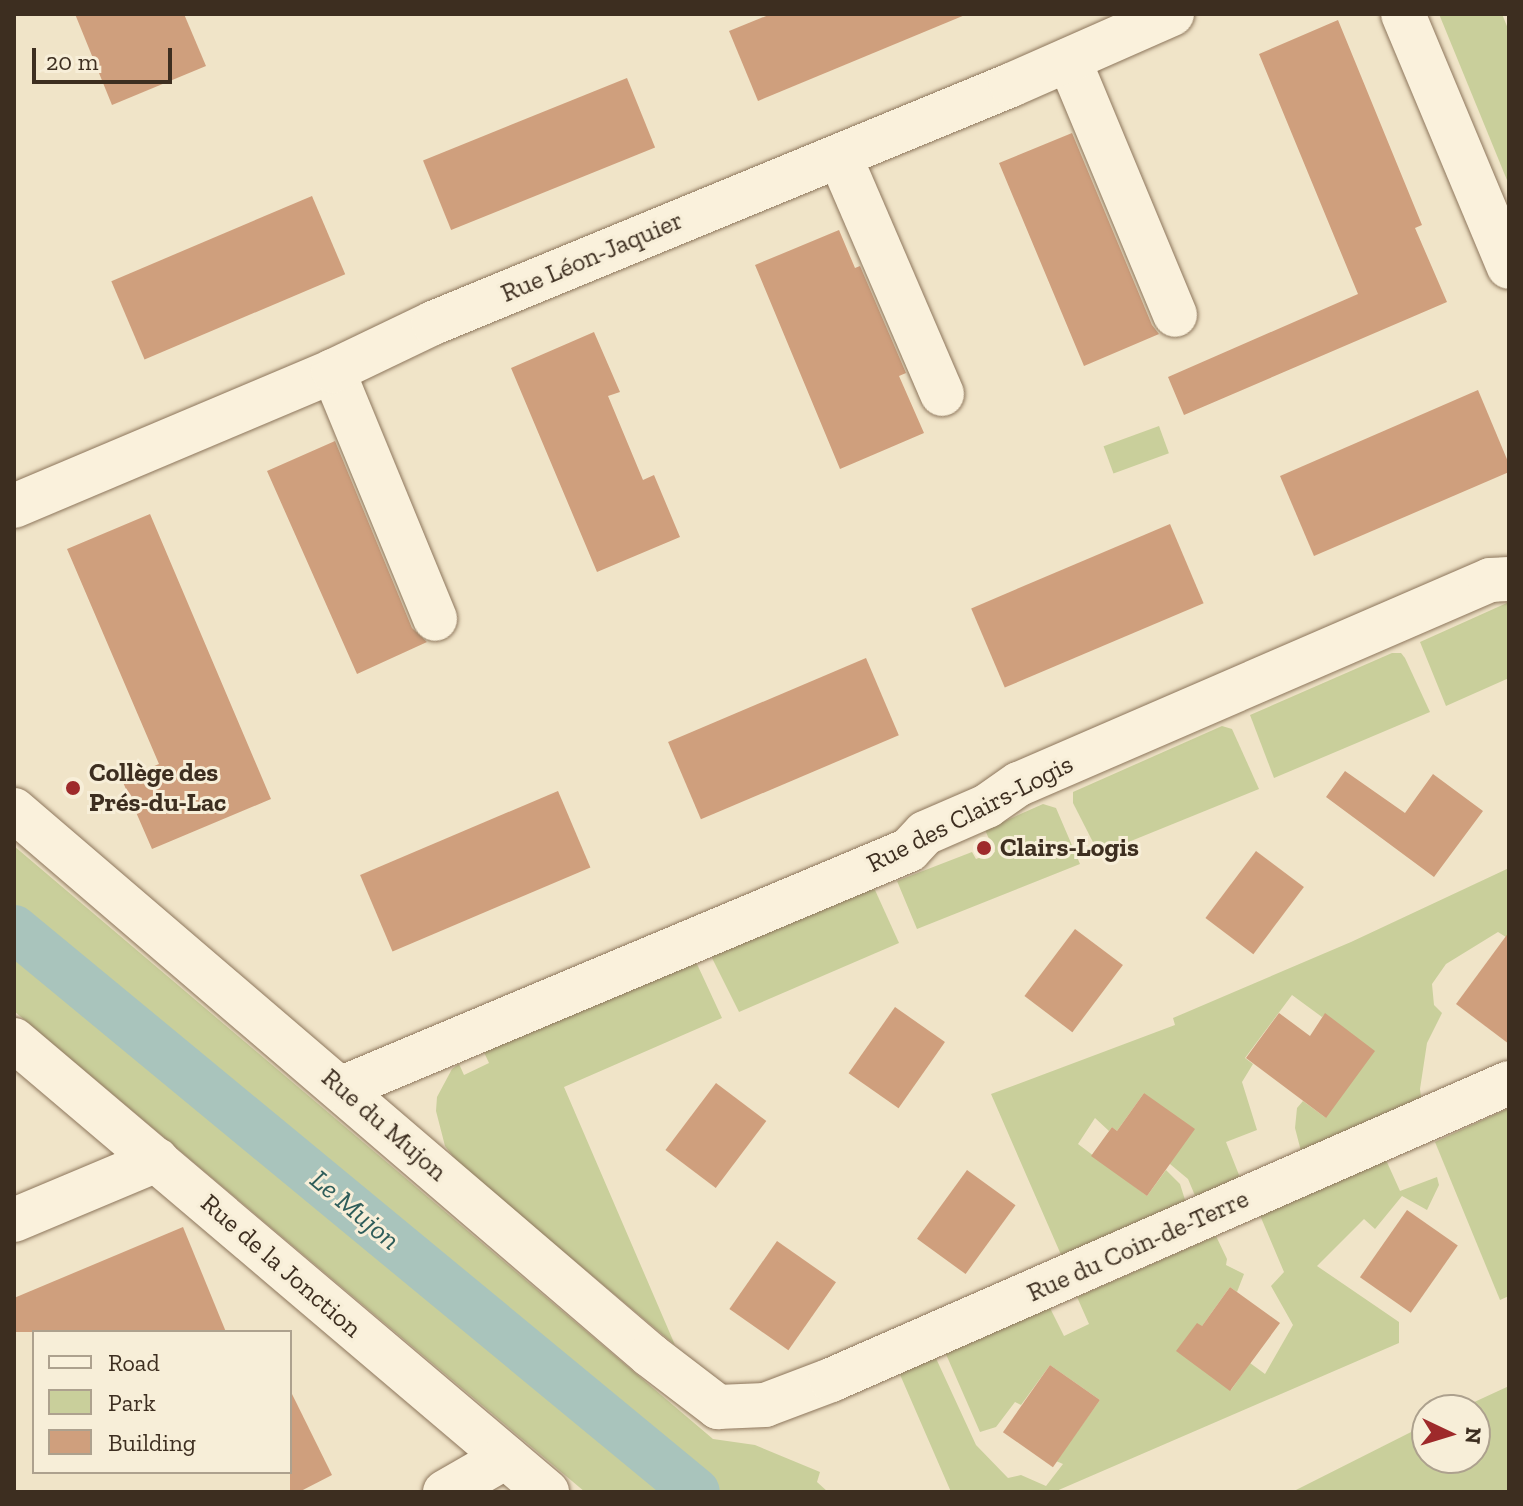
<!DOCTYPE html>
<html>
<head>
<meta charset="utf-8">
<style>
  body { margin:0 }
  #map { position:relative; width:1523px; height:1506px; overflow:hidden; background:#f0e4c8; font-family:"Zilla Slab",serif }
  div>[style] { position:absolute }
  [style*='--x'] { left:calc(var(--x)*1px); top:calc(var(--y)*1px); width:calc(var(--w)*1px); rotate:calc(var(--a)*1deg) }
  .green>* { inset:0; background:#c9cf9b; transform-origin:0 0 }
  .canal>* { height:48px; margin:-24px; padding:0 24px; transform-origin:24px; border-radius:24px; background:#a9c4bc }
  .building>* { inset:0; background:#cf9f7d; transform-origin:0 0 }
  .roads { filter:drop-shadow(0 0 2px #8d765c) drop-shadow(0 0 2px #8d765c) }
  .minor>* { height:44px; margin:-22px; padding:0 22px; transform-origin:22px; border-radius:22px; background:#faf1dc }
  .dots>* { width:22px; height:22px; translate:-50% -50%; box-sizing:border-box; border:4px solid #f7eed8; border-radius:50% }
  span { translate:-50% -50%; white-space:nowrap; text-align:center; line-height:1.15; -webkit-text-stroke:6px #f7eed8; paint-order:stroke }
  .street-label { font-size:26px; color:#3d2e20 }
  .poi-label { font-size:26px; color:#3d2e20; font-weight:700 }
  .left { translate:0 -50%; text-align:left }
  .water-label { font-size:28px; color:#2f5d5a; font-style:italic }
  .frame { position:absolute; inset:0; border:16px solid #3d2e20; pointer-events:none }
  .legend { position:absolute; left:32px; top:1330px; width:260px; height:144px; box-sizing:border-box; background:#f7eed8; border:2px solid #ada18e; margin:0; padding:10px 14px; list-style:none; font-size:24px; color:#3d2e20 }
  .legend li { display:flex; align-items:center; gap:16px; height:40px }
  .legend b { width:40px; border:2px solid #ada18e }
  .north { position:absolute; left:1411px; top:1394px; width:80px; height:80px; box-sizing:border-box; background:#f7eed8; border:2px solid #ada18e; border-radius:50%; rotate:94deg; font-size:22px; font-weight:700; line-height:32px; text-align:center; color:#3d2e20 }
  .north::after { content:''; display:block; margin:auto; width:28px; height:36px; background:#9e2a2b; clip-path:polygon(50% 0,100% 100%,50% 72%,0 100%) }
  .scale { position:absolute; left:32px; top:48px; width:140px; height:36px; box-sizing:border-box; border:4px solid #3d2e20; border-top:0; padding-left:10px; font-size:24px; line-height:28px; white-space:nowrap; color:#3d2e20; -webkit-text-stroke:6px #f7eed8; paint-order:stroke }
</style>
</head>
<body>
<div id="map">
  <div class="green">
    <div style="clip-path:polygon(1439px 14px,1502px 14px,1509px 31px,1509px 185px)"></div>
    <div style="left:1159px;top:426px;width:29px;height:59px;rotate:70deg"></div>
    <div style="clip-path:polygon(1509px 602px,1509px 678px,1446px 706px,1420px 642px)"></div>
    <div style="clip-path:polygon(1392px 653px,1401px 653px,1405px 658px,1430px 712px,1274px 778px,1250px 715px)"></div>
    <div style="clip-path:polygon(1222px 726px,1232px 729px,1259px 789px,1099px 854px,1073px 803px,1073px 792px)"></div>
    <div style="clip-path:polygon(1043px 804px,1056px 808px,1080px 864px,917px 929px,897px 881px,972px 852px,976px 859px,995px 852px,985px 830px)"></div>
    <div style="clip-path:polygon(14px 846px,713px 1439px,755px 1445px,820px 1472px,817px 1482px,828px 1492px,717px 1492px,14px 912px)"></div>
    <div style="clip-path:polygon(1509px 868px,1509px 939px,1498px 932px,1446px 964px,1432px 984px,1434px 1005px,1442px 1013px,1427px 1043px,1420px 1089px,1422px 1104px,1302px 1155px,1295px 1128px,1297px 1108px,1303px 1101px,1326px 1118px,1325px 1014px,1322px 1017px,1292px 995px,1245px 1058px,1253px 1064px,1242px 1082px,1257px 1130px,1226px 1142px,1241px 1180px,1196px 1198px,1188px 1179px,1170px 1164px,1144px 1093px,1117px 1131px,1112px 1127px,1109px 1131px,1095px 1118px,1078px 1144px,1147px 1196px,1166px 1170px,1180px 1184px,1186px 1203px,1062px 1257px,991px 1094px,1175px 1025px,1173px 1018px,1351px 942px)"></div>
    <div style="clip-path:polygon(861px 885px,875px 890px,899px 943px,739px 1012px,712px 958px,715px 951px)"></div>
    <div style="clip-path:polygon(14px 948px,670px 1492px,585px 1492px,14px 1011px)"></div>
    <div style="clip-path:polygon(692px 962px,697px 964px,722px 1018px,564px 1087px,675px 1345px,459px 1164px,445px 1146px,436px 1111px,437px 1097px,452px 1069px,459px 1064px,464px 1075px,489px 1063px,482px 1048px)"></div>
    <div style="clip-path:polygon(1509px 1108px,1509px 1296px,1500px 1300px,1435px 1142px)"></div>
    <div style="clip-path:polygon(1386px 1160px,1400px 1191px,1437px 1177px,1439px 1185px,1427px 1210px,1402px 1196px,1375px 1229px,1364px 1219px,1317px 1266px,1399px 1322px,1399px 1343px,1054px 1492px,951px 1492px,898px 1370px,934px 1354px,976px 1445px,1008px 1478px,1021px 1475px,1046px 1486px,1063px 1464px,1056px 1461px,1100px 1400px,1050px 1365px,1021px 1405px,1015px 1402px,996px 1427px,980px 1432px,945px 1352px,1050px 1308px,1064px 1336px,1089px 1324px,1077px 1297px,1216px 1236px,1227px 1259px,1226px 1265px,1244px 1274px,1237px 1292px,1230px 1287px,1202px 1326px,1177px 1351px,1231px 1390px,1250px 1363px,1265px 1374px,1293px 1325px,1271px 1286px,1284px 1272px,1259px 1213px)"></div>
    <div style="clip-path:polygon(1509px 1386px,1509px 1492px,1292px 1492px,1427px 1424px,1427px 1458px,1475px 1458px,1475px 1410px,1457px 1410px)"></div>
  </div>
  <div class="canal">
    <div style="--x:14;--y:929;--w:884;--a:39.54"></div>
  </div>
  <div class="building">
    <div style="clip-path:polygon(75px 14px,184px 14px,206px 66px,112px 105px)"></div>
    <div style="clip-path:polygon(771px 14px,965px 14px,965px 15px,758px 101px,729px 31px)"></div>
    <div style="clip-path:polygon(1338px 20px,1422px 225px,1415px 228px,1447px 302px,1184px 415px,1168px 377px,1358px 294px,1259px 54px)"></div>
    <div style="left:627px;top:78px;width:75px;height:220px;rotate:68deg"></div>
    <div style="clip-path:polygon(1072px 133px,1152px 325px,1159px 334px,1084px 366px,999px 163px)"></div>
    <div style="left:312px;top:196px;width:85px;height:218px;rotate:67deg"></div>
    <div style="clip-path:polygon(839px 230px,855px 268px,860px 266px,906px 373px,899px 376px,924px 433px,840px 469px,755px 265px)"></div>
    <div style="clip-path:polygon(594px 332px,620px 392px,608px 396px,643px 480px,654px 475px,680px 537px,597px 572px,511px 368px)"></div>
    <div style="clip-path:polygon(1478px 390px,1509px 464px,1509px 472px,1314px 556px,1280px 476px)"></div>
    <div style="clip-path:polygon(335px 441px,412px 628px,427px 642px,357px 674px,267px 471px)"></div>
    <div style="clip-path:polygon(150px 514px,271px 799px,152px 849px,122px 780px,159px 764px,67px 549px)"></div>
    <div style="left:1170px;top:524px;width:86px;height:216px;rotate:67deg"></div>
    <div style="left:866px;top:658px;width:84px;height:215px;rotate:67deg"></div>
    <div style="clip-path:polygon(1345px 771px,1405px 813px,1433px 774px,1483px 811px,1434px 877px,1326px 797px)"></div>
    <div style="left:558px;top:791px;width:83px;height:215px;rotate:67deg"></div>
    <div style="left:1256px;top:851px;width:60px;height:84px;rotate:37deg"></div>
    <div style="left:1075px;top:929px;width:60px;height:84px;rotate:37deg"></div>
    <div style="clip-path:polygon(1509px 932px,1509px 1044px,1456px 1004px)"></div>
    <div style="left:895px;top:1007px;width:61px;height:81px;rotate:35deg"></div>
    <div style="clip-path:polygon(1279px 1013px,1310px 1036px,1325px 1013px,1375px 1051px,1326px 1118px,1246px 1058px)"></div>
    <div style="left:716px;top:1083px;width:63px;height:84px;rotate:37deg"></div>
    <div style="clip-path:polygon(1144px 1093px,1195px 1129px,1147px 1196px,1091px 1156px,1112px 1127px,1117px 1131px)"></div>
    <div style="left:967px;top:1170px;width:60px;height:85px;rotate:36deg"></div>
    <div style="left:1407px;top:1210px;width:62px;height:82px;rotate:35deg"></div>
    <div style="clip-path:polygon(183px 1227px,226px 1332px,14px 1332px,14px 1298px)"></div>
    <div style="left:777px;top:1241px;width:72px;height:83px;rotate:35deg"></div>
    <div style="clip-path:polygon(1230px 1287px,1280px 1323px,1230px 1391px,1176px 1351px,1197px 1323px,1202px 1326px)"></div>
    <div style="left:1050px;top:1365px;width:61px;height:82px;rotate:35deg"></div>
    <div style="clip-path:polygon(290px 1390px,332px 1475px,299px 1492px,290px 1492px)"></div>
  </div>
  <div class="roads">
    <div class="minor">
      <div style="--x:1403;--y:14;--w:274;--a:67.3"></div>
      <div style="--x:1069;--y:60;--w:276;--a:67.4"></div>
      <div style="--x:840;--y:157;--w:258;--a:66.7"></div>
      <div style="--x:333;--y:371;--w:268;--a:67.6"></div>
      <div style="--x:14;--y:506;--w:346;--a:-22.9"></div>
      <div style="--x:333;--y:371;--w:111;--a:-25.6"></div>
      <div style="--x:433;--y:323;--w:625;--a:-22.38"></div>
      <div style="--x:1011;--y:85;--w:176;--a:-23.8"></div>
      <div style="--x:14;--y:810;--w:838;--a:40.59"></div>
      <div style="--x:650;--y:1355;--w:86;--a:37.4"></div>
      <div style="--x:718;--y:1407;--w:47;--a:-2.4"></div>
      <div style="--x:765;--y:1405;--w:71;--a:-20.7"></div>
      <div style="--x:831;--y:1380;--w:740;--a:-23.66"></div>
      <div style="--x:14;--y:1040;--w:699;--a:40.3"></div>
      <div style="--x:342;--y:1088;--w:615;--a:-22.77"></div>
      <div style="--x:909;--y:850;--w:23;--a:-47"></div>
      <div style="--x:925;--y:833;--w:68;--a:-23.5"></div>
      <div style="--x:987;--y:806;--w:39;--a:-35"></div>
      <div style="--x:1019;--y:784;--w:513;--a:-23.42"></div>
      <div style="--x:1490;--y:580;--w:19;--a:-3"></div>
      <div style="--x:14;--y:1220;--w:155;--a:-22.8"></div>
      <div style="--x:445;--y:1492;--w:70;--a:-29.8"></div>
    </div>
  </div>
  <div class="dots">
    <div style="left:73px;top:788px;background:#9e2a2b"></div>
    <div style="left:984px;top:848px;background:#9e2a2b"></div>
  </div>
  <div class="street-label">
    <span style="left:592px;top:257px;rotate:-23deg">Rue Léon-Jaquier</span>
    <span style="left:970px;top:814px;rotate:-27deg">Rue des Clairs-Logis</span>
    <span style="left:384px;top:1125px;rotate:41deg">Rue du Mujon</span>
    <span style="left:1138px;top:1246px;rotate:-24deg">Rue du Coin-de-Terre</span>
    <span style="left:281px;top:1266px;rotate:41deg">Rue de la Jonction</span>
  </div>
  <div class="poi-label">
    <span class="left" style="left:89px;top:788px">Collège des<br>Prés-du-Lac</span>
    <span class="left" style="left:1000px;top:848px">Clairs-Logis</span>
  </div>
  <div class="water-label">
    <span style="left:355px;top:1210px;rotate:40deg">Le Mujon</span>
  </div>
  <div class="frame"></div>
  <ul class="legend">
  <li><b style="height:10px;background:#faf1dc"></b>Road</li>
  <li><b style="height:22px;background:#c9cf9b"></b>Park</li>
  <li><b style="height:22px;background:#cf9f7d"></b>Building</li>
  </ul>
  <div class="north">N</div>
  <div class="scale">20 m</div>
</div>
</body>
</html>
